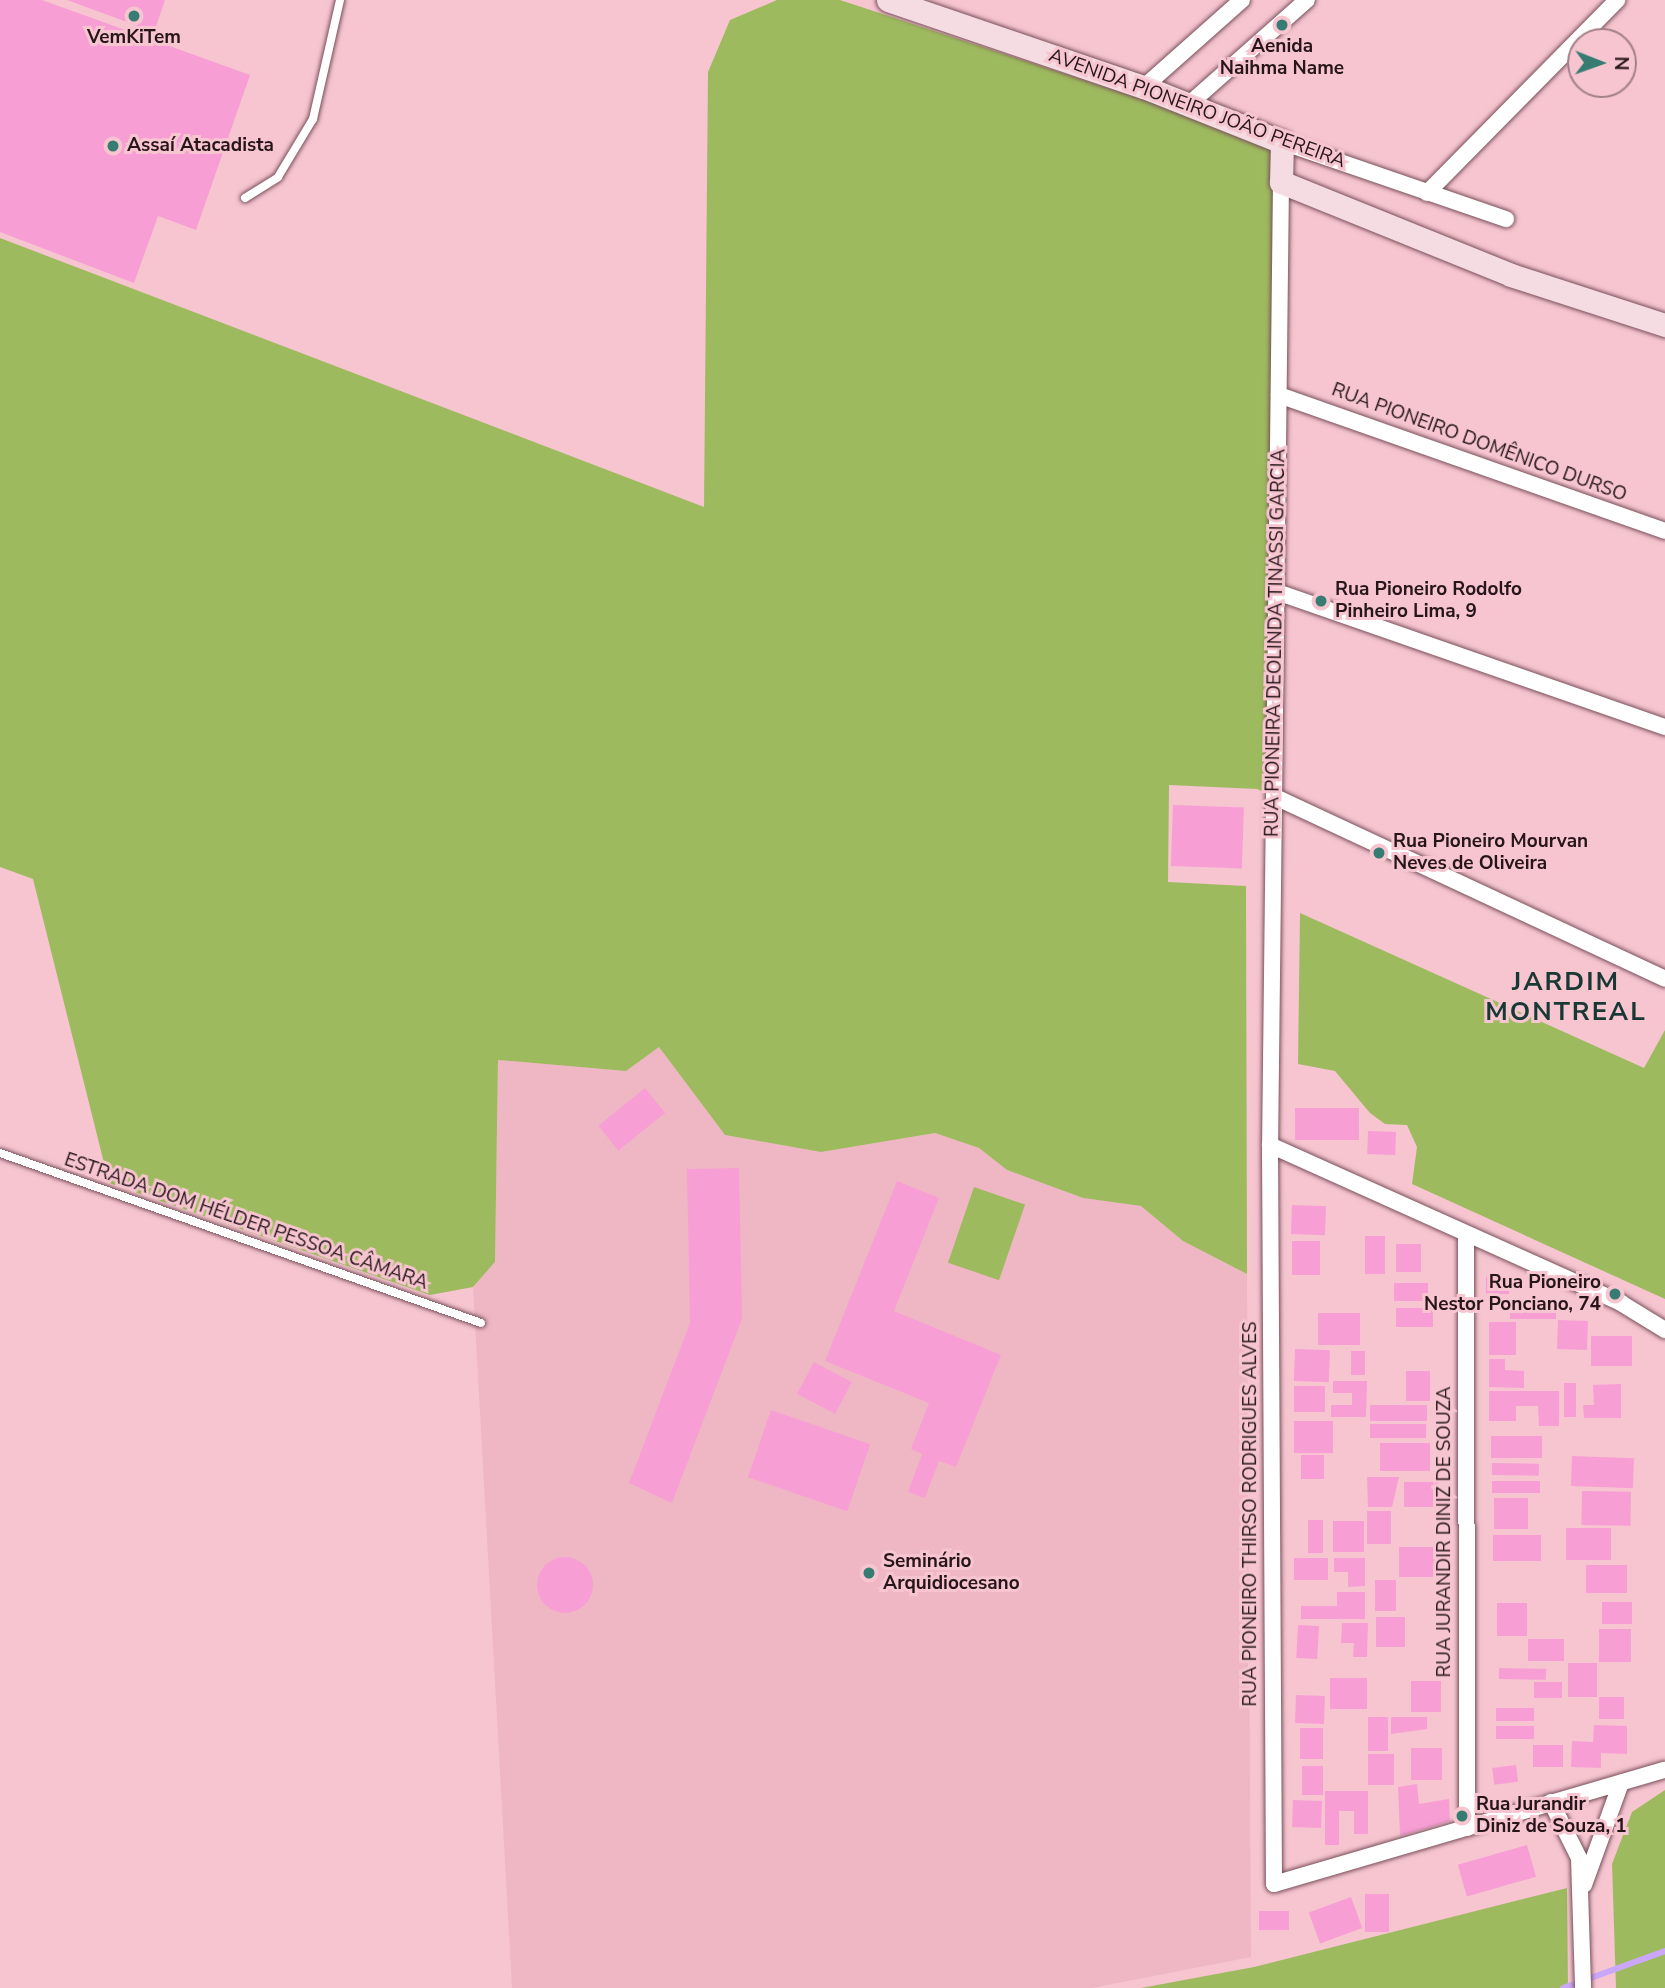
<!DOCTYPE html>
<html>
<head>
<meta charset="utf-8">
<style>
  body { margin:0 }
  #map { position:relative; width:1665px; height:1988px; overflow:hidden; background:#f6c5d0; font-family:"Nunito Sans",sans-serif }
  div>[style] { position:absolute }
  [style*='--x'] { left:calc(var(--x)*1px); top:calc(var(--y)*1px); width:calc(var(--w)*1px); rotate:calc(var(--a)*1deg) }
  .built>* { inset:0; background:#efb7c4 }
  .green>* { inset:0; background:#9eba5f; transform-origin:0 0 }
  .stream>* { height:6px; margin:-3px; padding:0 3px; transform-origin:3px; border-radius:3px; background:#cba7fc }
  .building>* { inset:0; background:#f79fd4; transform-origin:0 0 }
  .round { border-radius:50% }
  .roads { filter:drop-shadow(0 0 2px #79505a) drop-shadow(0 0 2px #79505a) }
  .lane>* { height:8px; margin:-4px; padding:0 4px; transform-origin:4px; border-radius:4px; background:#fff }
  .street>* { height:16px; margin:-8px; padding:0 8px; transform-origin:8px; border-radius:8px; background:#fff }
  .secondary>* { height:23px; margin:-11.5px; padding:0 11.5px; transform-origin:11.5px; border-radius:11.5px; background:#f4dce2 }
  .dots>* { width:19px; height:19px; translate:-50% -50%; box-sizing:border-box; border:4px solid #f6c5d0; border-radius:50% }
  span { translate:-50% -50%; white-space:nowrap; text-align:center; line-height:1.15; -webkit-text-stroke:6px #f6c5d0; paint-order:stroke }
  .poi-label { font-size:19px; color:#261519; font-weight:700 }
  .left { translate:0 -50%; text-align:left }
  .right { translate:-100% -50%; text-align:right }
  .street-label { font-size:19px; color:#261519 }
  .district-label { font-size:26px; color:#173833; font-weight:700; letter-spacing:2px }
  .north { position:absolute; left:1567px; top:28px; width:70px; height:70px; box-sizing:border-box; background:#f6c5d0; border:2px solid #a37f87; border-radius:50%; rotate:91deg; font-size:19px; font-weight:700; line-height:28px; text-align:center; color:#261519 }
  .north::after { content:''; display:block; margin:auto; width:24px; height:32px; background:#367c72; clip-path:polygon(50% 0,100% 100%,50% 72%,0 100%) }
</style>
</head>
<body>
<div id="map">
  <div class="built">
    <div style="clip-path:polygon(659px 1047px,725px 1135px,821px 1152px,935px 1133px,979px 1148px,1007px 1170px,1083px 1198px,1141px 1206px,1183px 1241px,1247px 1274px,1251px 1957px,1092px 1988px,512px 1988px,473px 1287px,495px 1262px,498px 1060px,625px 1071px)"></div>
  </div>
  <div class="green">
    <div style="clip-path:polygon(777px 0,840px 0,1284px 146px,1275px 797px,1257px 789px,1169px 785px,1168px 882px,1246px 886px,1247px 1274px,1183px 1241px,1141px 1206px,1083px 1198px,1007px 1170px,979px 1148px,935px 1133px,821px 1152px,725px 1135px,659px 1047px,626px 1071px,498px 1060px,495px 1262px,473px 1287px,430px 1295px,109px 1183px,33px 879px,0 867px,0 238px,704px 507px,708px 72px,730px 20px)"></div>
    <div style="clip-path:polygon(1300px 913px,1644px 1068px,1665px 1030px,1665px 1299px,1412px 1184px,1417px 1147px,1407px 1125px,1385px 1124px,1370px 1113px,1335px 1071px,1298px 1064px)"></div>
    <div style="left:974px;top:1187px;width:54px;height:80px;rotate:19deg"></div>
    <div style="clip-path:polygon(1665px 1790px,1665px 1988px,1616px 1988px,1612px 1864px,1632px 1812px)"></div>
    <div style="clip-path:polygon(1567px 1888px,1568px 1988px,1141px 1988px,1254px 1967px)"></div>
  </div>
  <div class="stream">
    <div style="--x:1563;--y:1988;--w:109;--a:-19.9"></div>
  </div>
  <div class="building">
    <div style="clip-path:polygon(0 0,42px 0,250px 75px,196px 230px,158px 216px,134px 283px,0 232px)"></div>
    <div style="clip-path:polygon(67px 0,165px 0,154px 32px)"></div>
    <div style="left:1173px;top:805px;width:71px;height:61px;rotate:2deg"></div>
    <div style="left:645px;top:1088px;width:32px;height:60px;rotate:51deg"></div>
    <div style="left:1295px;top:1108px;width:64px;height:32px"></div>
    <div style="left:1368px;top:1131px;width:28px;height:23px;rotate:2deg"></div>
    <div style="clip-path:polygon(739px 1168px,742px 1319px,672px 1503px,629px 1483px,690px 1323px,687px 1169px)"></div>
    <div style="clip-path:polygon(897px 1181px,939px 1198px,894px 1311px,1001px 1355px,956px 1467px,939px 1461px,925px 1498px,908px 1492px,922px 1454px,911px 1449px,929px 1403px,825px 1361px)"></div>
    <div style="left:1292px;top:1205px;width:34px;height:29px;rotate:2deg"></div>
    <div style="left:1365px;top:1236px;width:20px;height:38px"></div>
    <div style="left:1292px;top:1241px;width:28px;height:34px"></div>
    <div style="left:1396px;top:1244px;width:25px;height:28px"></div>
    <div style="left:1486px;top:1277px;width:23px;height:17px"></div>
    <div style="left:1394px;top:1283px;width:34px;height:18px"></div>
    <div style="left:1510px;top:1299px;width:46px;height:20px"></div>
    <div style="left:1396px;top:1308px;width:37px;height:19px"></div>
    <div style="left:1318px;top:1313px;width:42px;height:32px"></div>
    <div style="left:1558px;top:1320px;width:30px;height:29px;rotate:2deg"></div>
    <div style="left:1489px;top:1322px;width:27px;height:33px"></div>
    <div style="left:1591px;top:1336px;width:41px;height:30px"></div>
    <div style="left:1295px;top:1349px;width:35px;height:32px;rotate:2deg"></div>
    <div style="left:1351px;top:1351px;width:14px;height:24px"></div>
    <div style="clip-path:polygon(1489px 1359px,1505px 1359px,1505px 1370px,1524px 1371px,1524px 1388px,1489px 1387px)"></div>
    <div style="left:814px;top:1362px;width:43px;height:36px;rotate:28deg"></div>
    <div style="left:1406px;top:1371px;width:24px;height:30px"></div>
    <div style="clip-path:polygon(1333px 1381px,1367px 1381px,1366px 1417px,1331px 1417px,1331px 1405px,1352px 1405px,1352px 1393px,1333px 1393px)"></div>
    <div style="left:1564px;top:1383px;width:12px;height:34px"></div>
    <div style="clip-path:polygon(1621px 1384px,1621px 1418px,1584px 1418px,1583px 1405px,1594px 1405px,1593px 1385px)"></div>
    <div style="left:1294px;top:1386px;width:31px;height:26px"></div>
    <div style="clip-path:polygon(1489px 1391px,1559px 1391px,1559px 1426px,1539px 1426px,1538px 1406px,1516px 1406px,1516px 1421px,1489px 1421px)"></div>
    <div style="left:1370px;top:1405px;width:57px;height:16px"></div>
    <div style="left:771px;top:1410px;width:105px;height:71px;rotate:19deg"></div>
    <div style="left:1294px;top:1421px;width:39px;height:32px"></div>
    <div style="left:1370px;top:1424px;width:56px;height:14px"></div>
    <div style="left:1491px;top:1436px;width:51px;height:22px"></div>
    <div style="left:1380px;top:1443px;width:50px;height:28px"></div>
    <div style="left:1301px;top:1455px;width:23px;height:24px"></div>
    <div style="left:1572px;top:1456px;width:62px;height:30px;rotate:2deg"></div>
    <div style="left:1492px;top:1463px;width:47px;height:12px;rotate:1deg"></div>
    <div style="clip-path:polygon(1367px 1477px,1399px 1477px,1392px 1507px,1368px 1507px)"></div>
    <div style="left:1492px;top:1481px;width:48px;height:12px"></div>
    <div style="left:1404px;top:1482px;width:34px;height:25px"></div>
    <div style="left:1582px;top:1491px;width:49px;height:34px;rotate:1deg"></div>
    <div style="left:1494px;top:1498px;width:34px;height:31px"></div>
    <div style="left:1367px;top:1511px;width:24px;height:33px"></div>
    <div style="left:1308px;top:1520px;width:15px;height:33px"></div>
    <div style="left:1333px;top:1521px;width:31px;height:31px"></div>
    <div style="left:1611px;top:1528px;width:32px;height:45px;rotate:90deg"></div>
    <div style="left:1493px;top:1535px;width:48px;height:26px"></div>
    <div style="left:1399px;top:1547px;width:38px;height:30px"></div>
    <div class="round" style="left:537px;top:1557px;width:56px;height:56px"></div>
    <div style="left:1294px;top:1558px;width:34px;height:22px"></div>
    <div style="clip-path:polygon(1334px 1558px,1365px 1558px,1365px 1586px,1348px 1587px,1348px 1572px,1334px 1572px)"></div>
    <div style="left:1586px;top:1565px;width:41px;height:28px"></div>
    <div style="left:1375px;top:1580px;width:21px;height:31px"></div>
    <div style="clip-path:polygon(1337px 1592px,1365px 1592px,1365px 1619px,1301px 1619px,1301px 1606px,1337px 1606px)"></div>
    <div style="left:1602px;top:1602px;width:30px;height:22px"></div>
    <div style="left:1497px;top:1603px;width:30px;height:33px"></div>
    <div style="left:1376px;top:1617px;width:29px;height:30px"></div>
    <div style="clip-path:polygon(1342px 1623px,1368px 1623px,1367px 1657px,1353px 1657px,1354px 1643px,1341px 1643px)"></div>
    <div style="left:1298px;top:1625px;width:21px;height:33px;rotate:3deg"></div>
    <div style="left:1599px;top:1629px;width:32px;height:33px"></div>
    <div style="left:1528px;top:1639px;width:36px;height:22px"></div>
    <div style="left:1568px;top:1663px;width:29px;height:34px"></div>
    <div style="left:1499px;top:1668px;width:47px;height:11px;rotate:1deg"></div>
    <div style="left:1330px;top:1678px;width:37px;height:31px"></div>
    <div style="left:1411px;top:1681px;width:30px;height:31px"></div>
    <div style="left:1534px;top:1682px;width:28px;height:16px"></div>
    <div style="left:1296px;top:1695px;width:29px;height:28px;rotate:2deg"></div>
    <div style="left:1599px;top:1697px;width:25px;height:22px"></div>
    <div style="left:1496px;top:1708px;width:38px;height:13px"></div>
    <div style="left:1368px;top:1717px;width:20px;height:34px"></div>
    <div style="clip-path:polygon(1391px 1717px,1427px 1717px,1427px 1729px,1391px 1734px)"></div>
    <div style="clip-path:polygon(1594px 1725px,1627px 1726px,1627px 1754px,1601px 1753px,1601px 1768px,1571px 1767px,1572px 1741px,1593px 1742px)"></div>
    <div style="left:1496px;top:1726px;width:38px;height:13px"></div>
    <div style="left:1300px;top:1728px;width:23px;height:31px"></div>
    <div style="left:1533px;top:1745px;width:30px;height:22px"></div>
    <div style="left:1411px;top:1748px;width:31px;height:32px"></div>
    <div style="left:1368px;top:1754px;width:26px;height:31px"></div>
    <div style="left:1516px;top:1765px;width:17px;height:24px;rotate:83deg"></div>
    <div style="left:1302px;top:1766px;width:21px;height:29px"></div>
    <div style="clip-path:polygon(1417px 1784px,1419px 1804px,1449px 1799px,1450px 1821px,1400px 1836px,1398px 1787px)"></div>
    <div style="clip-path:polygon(1325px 1791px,1368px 1791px,1368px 1834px,1354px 1834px,1354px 1811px,1339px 1811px,1339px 1845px,1325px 1845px)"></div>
    <div style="left:1293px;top:1800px;width:29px;height:27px;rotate:2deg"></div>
    <div style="left:1527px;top:1845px;width:33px;height:72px;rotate:74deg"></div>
    <div style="left:1389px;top:1894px;width:38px;height:24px;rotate:90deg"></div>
    <div style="left:1351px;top:1897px;width:33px;height:45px;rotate:70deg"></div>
    <div style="left:1289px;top:1911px;width:19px;height:30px;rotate:90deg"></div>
  </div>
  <div class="roads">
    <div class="lane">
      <div style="--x:245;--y:198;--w:39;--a:-32"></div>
      <div style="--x:278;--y:177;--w:68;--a:-58.9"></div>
      <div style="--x:313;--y:119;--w:122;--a:-77.2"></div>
      <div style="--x:0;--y:1153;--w:510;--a:19.46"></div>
    </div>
    <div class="street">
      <div style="--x:1144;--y:87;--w:131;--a:-41.6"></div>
      <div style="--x:1187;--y:106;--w:160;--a:-41.5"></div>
      <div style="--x:1282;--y:142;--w:237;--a:19"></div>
      <div style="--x:1281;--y:182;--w:963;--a:90.65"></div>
      <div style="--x:1270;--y:1145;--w:739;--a:89.69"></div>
      <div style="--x:1274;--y:1884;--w:407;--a:-16.3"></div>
      <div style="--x:1427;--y:193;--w:271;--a:-45.4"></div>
      <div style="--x:1279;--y:395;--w:409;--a:19.4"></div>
      <div style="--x:1277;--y:592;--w:411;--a:19.2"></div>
      <div style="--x:1275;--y:797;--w:430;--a:25"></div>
      <div style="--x:1270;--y:1145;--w:385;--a:24.2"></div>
      <div style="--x:1621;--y:1303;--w:52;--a:31.5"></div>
      <div style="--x:1466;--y:1235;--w:593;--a:89.9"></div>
      <div style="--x:1551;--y:1802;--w:63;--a:63.4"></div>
      <div style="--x:1579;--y:1858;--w:130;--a:88.2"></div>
      <div style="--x:1584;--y:1885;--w:109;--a:-70.1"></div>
    </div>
    <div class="secondary">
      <div style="--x:888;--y:0;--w:270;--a:18.8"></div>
      <div style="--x:1144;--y:87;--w:149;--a:21.7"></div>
      <div style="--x:1282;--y:142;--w:40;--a:91.4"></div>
      <div style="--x:1281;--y:182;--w:248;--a:22"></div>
      <div style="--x:1511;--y:275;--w:162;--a:18"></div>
    </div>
  </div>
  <div class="dots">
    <div style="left:134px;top:16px;background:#367c72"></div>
    <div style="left:1282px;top:25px;background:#367c72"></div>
    <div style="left:113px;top:146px;background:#367c72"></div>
    <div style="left:1321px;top:601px;background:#367c72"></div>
    <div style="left:1379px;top:853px;background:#367c72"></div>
    <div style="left:1615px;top:1294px;background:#367c72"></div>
    <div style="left:869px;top:1573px;background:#367c72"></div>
    <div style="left:1462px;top:1816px;background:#367c72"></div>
  </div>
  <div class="poi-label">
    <span style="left:134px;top:38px">VemKiTem</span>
    <span style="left:1282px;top:58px">Aenida<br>Naihma Name</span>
    <span class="left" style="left:127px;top:146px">Assaí Atacadista</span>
    <span class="left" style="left:1335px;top:601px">Rua Pioneiro Rodolfo<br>Pinheiro Lima, 9</span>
    <span class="left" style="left:1393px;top:853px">Rua Pioneiro Mourvan<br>Neves de Oliveira</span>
    <span class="right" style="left:1601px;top:1294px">Rua Pioneiro<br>Nestor Ponciano, 74</span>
    <span class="left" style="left:883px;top:1573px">Seminário<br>Arquidiocesano</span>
    <span class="left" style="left:1476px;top:1816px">Rua Jurandir<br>Diniz de Souza, 1</span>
  </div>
  <div class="street-label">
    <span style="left:1197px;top:109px;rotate:20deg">AVENIDA PIONEIRO JOÃO PEREIRA</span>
    <span style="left:1479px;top:443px;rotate:20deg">RUA PIONEIRO DOMÊNICO DURSO</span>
    <span style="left:1276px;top:643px;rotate:-89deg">RUA PIONEIRA DEOLINDA TINASSI GARCIA</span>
    <span style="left:246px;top:1222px;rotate:19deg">ESTRADA DOM HÉLDER PESSOA CÂMARA</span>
    <span style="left:1251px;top:1514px;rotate:-90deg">RUA PIONEIRO THIRSO RODRIGUES ALVES</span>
    <span style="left:1445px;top:1532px;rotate:-90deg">RUA JURANDIR DINIZ DE SOUZA</span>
  </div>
  <div class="district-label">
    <span style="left:1566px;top:997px">JARDIM<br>MONTREAL</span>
  </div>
  <div class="north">N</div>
</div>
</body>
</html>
